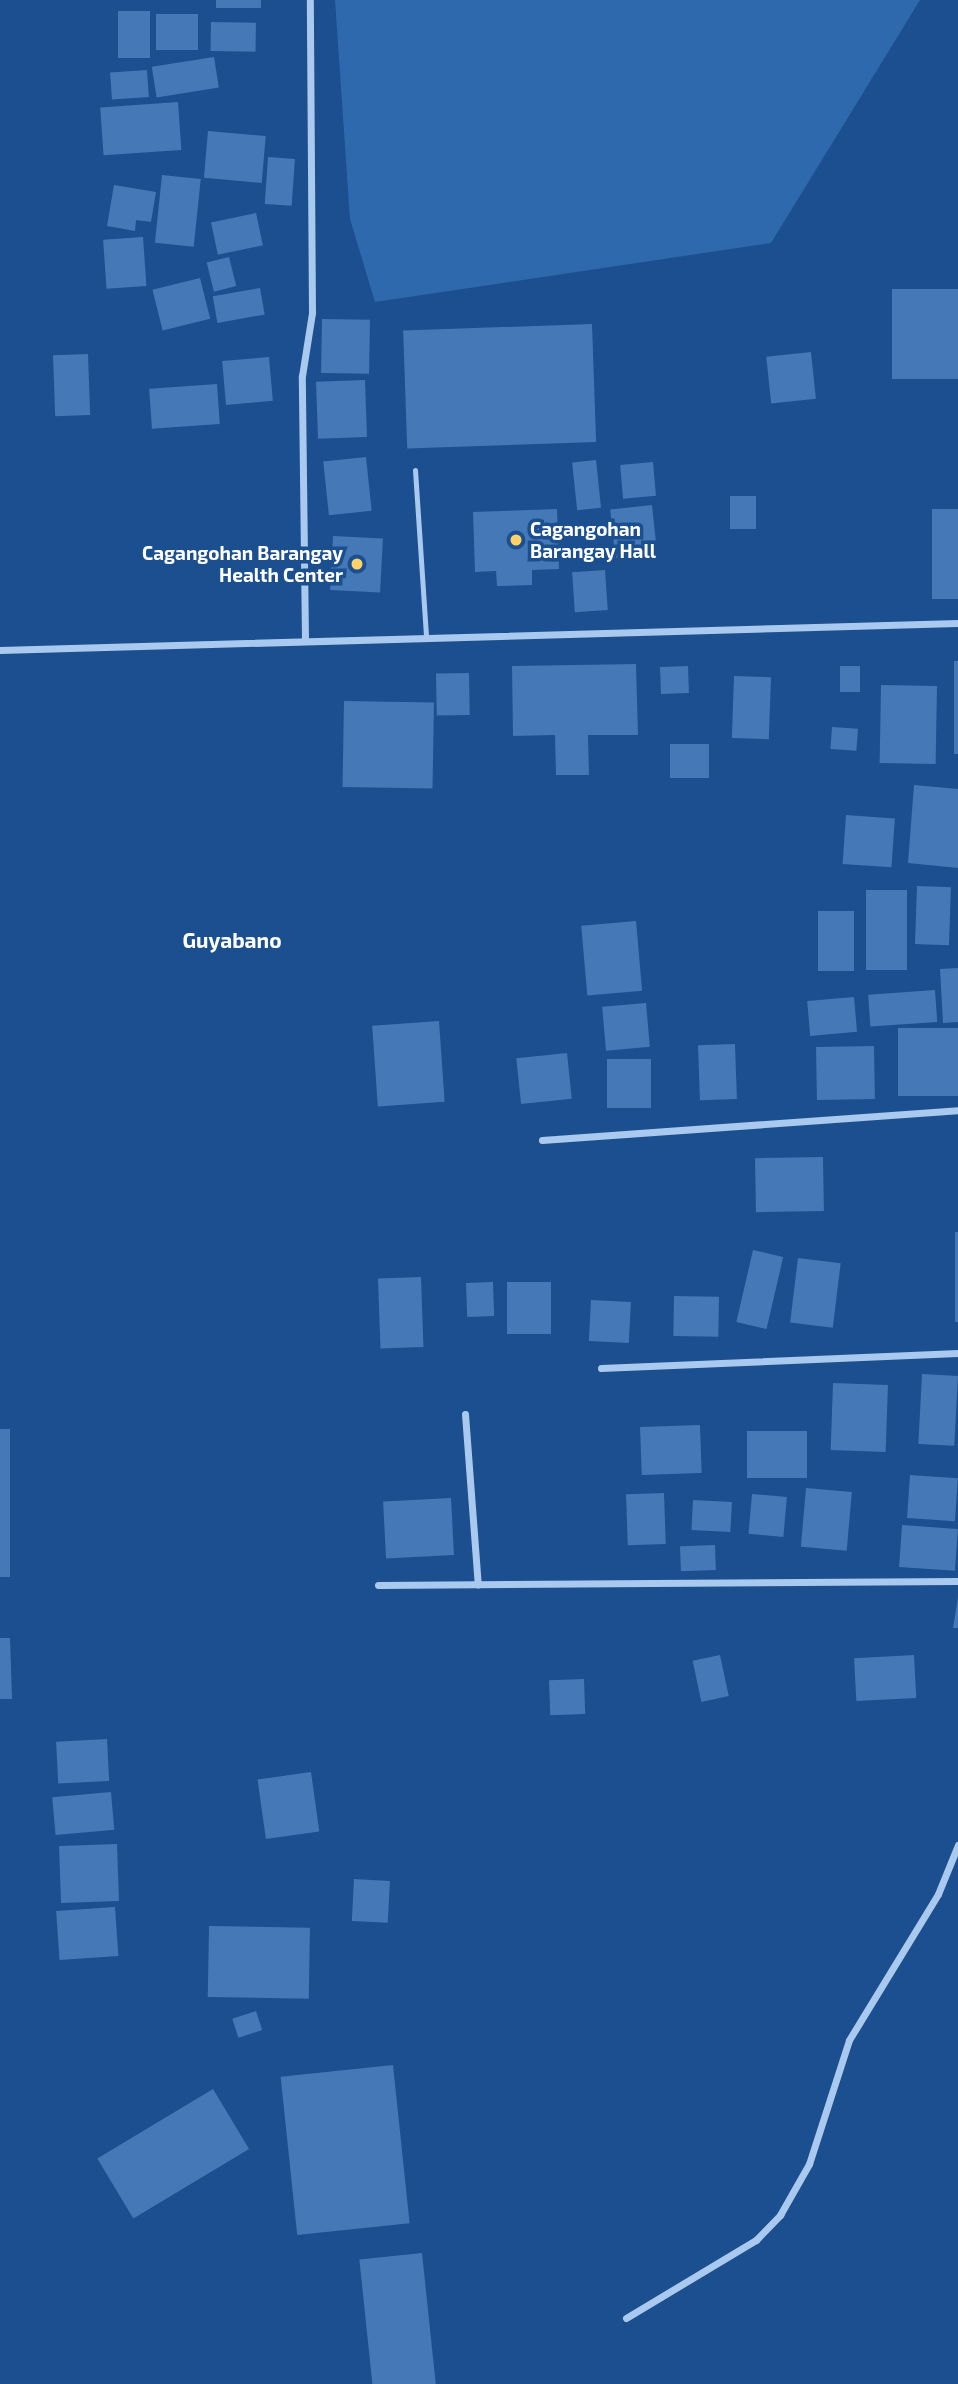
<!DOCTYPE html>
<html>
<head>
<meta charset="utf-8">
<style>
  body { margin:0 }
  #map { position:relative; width:958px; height:2384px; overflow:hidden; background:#1b4f8f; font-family:"Exo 2",sans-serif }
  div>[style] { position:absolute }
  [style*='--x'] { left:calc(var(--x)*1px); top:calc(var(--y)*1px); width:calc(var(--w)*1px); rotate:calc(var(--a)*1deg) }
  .green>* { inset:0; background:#2e69ad }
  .building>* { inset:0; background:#4478b7; transform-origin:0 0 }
  .service>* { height:5px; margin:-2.5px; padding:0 2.5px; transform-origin:2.5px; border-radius:2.5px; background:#a9c9ee }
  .minor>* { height:7px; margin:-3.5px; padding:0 3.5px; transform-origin:3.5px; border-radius:3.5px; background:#a9c9ee }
  .dots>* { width:19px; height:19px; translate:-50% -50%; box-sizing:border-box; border:4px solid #1b4f8f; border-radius:50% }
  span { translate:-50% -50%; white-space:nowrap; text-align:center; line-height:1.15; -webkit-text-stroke:7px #1b4f8f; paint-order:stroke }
  .poi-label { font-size:19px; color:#fff; font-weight:700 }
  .left { translate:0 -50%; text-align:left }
  .right { translate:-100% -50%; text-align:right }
  .neighbourhood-label { font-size:21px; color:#fff; font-weight:700 }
</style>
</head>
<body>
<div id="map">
  <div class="green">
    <div style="clip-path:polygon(335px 0,920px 0,771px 243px,375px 302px,350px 219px)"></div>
  </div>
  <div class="building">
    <div style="left:216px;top:0;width:45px;height:8px"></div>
    <div style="left:118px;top:11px;width:32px;height:47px"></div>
    <div style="left:156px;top:14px;width:42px;height:36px"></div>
    <div style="left:211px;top:22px;width:45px;height:29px;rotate:1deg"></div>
    <div style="left:214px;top:57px;width:31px;height:63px;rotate:81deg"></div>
    <div style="left:147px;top:70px;width:27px;height:37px;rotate:86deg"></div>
    <div style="left:178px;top:102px;width:48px;height:78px;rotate:86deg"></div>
    <div style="left:208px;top:131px;width:58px;height:47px;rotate:5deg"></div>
    <div style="left:268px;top:157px;width:27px;height:47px;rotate:4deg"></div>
    <div style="left:162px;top:175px;width:39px;height:68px;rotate:6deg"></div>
    <div style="clip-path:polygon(114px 185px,156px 192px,151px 222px,136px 220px,135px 231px,107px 226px)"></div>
    <div style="left:256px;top:213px;width:33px;height:46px;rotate:78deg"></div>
    <div style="left:143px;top:237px;width:49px;height:40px;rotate:86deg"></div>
    <div style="left:229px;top:257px;width:30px;height:23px;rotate:76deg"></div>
    <div style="left:200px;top:278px;width:42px;height:49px;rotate:76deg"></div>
    <div style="left:260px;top:288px;width:27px;height:48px;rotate:80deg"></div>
    <div style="left:958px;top:289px;width:90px;height:66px;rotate:90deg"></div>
    <div style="left:322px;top:319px;width:48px;height:54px;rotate:1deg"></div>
    <div style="left:592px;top:324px;width:118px;height:189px;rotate:88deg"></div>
    <div style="left:811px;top:352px;width:47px;height:45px;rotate:84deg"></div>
    <div style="left:88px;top:354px;width:61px;height:35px;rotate:88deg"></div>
    <div style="left:269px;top:357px;width:44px;height:47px;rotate:85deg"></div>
    <div style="left:365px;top:380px;width:57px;height:49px;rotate:88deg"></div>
    <div style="left:217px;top:384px;width:40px;height:68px;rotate:86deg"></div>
    <div style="left:366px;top:457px;width:54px;height:43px;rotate:84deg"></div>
    <div style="left:596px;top:460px;width:48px;height:24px;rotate:84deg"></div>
    <div style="left:653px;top:462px;width:34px;height:33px;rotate:85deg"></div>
    <div style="left:730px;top:496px;width:26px;height:33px"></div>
    <div style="left:652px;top:505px;width:49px;height:42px;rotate:84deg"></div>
    <div style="clip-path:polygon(557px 509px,559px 569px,532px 570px,532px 585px,497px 586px,496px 571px,475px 572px,473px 512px)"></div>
    <div style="left:932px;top:509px;width:26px;height:90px"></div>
    <div style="left:333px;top:536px;width:50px;height:54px;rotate:3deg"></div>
    <div style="left:605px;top:570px;width:40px;height:33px;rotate:86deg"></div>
    <div style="left:954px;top:661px;width:4px;height:93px"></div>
    <div style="clip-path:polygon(636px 664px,638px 735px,588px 735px,589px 775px,556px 775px,555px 735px,513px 736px,512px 666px)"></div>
    <div style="left:688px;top:666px;width:27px;height:28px;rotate:88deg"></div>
    <div style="left:840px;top:666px;width:20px;height:26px"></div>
    <div style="left:469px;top:673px;width:42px;height:33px;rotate:89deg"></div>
    <div style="left:734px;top:676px;width:37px;height:62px;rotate:2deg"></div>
    <div style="left:881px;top:685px;width:56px;height:78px;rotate:1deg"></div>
    <div style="left:344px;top:701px;width:90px;height:86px;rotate:1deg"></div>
    <div style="left:832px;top:727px;width:26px;height:22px;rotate:4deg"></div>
    <div style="left:670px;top:744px;width:39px;height:34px"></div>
    <div style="clip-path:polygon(914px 785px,958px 789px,958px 868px,908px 863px)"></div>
    <div style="left:846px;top:815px;width:49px;height:49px;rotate:4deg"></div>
    <div style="left:917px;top:886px;width:34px;height:58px;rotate:2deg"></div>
    <div style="left:866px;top:890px;width:41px;height:80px"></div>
    <div style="left:818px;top:911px;width:36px;height:60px"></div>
    <div style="left:636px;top:921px;width:70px;height:55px;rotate:85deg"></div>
    <div style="clip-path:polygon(958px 968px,958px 1022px,943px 1023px,940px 969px)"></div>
    <div style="left:935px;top:990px;width:32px;height:67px;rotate:86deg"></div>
    <div style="left:854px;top:997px;width:35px;height:47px;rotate:85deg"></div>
    <div style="left:646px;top:1003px;width:44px;height:44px;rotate:85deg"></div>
    <div style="left:439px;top:1021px;width:81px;height:67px;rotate:86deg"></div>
    <div style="left:958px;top:1028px;width:68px;height:60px;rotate:90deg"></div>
    <div style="left:735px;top:1044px;width:55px;height:37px;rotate:88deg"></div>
    <div style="left:874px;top:1046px;width:53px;height:58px;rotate:89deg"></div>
    <div style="left:567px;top:1053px;width:46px;height:51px;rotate:84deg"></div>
    <div style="left:607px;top:1059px;width:44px;height:49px"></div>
    <div style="left:823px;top:1157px;width:54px;height:68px;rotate:89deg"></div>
    <div style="left:955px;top:1232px;width:3px;height:90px"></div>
    <div style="left:753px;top:1250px;width:31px;height:74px;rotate:13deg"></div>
    <div style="left:798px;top:1258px;width:43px;height:65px;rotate:7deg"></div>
    <div style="left:421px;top:1277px;width:70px;height:43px;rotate:88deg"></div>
    <div style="left:493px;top:1282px;width:34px;height:27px;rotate:88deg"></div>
    <div style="left:507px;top:1282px;width:44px;height:52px"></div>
    <div style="left:674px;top:1296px;width:45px;height:40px;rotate:1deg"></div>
    <div style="left:591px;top:1300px;width:40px;height:41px;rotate:3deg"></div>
    <div style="left:922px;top:1374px;width:36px;height:70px;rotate:3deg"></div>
    <div style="left:833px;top:1383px;width:55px;height:67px;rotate:2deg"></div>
    <div style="left:700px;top:1425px;width:48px;height:60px;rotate:88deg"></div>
    <div style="left:0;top:1429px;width:10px;height:148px"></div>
    <div style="left:747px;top:1431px;width:60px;height:47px"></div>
    <div style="left:910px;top:1475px;width:48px;height:43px;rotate:4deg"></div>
    <div style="left:806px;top:1488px;width:46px;height:59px;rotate:5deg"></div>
    <div style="left:664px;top:1493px;width:51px;height:38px;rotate:88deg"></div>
    <div style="left:752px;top:1494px;width:35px;height:40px;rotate:5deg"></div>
    <div style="left:451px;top:1498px;width:57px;height:68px;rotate:87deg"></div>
    <div style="left:693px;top:1500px;width:39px;height:30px;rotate:3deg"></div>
    <div style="left:902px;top:1525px;width:56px;height:42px;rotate:4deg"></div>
    <div style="left:715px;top:1545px;width:25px;height:35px;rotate:88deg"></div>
    <div style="clip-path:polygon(958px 1597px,958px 1628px,953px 1628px)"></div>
    <div style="clip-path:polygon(0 1638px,10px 1638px,12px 1699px,0 1699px)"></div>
    <div style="left:720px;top:1655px;width:42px;height:28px;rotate:78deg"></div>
    <div style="left:914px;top:1655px;width:43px;height:60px;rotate:87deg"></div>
    <div style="left:584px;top:1679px;width:35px;height:35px;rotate:88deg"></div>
    <div style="left:107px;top:1739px;width:42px;height:51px;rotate:87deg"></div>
    <div style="left:311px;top:1772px;width:60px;height:54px;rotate:82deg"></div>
    <div style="left:111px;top:1792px;width:38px;height:59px;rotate:85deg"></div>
    <div style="left:117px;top:1844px;width:57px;height:58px;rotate:88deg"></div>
    <div style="left:354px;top:1879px;width:36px;height:42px;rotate:3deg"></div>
    <div style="left:115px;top:1907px;width:49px;height:59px;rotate:86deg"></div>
    <div style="left:209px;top:1926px;width:101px;height:71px;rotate:1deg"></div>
    <div style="left:256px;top:2011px;width:20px;height:25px;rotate:72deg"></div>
    <div style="left:393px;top:2065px;width:159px;height:113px;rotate:84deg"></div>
    <div style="left:213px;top:2089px;width:70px;height:135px;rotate:59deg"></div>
    <div style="left:422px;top:2253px;width:132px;height:63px;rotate:84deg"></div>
  </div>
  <div class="service">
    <div style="--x:415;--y:470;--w:167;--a:86.2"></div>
  </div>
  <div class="minor">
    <div style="--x:305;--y:640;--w:264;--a:-90.7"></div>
    <div style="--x:302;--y:376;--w:64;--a:-81"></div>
    <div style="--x:312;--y:313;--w:313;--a:-90.4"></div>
    <div style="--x:0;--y:650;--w:958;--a:-1.61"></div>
    <div style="--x:542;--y:1140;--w:417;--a:-4.1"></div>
    <div style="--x:601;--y:1368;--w:357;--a:-2.4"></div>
    <div style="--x:465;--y:1414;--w:171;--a:85.7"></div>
    <div style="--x:378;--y:1585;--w:580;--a:-0.4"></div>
    <div style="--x:626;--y:2318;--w:152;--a:-31"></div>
    <div style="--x:756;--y:2240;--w:35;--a:-46"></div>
    <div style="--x:780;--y:2215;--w:59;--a:-60.4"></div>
    <div style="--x:809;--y:2164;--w:130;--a:-72.1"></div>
    <div style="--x:849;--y:2040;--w:171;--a:-58.6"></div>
    <div style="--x:938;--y:1894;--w:53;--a:-67.8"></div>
  </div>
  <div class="dots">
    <div style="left:516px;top:540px;background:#ffd166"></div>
    <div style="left:357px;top:564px;background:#ffd166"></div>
  </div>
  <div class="poi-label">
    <span class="left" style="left:530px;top:540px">Cagangohan<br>Barangay Hall</span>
    <span class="right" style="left:343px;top:564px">Cagangohan Barangay<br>Health Center</span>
  </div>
  <div class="neighbourhood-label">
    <span style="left:232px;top:940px">Guyabano</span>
  </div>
</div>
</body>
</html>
